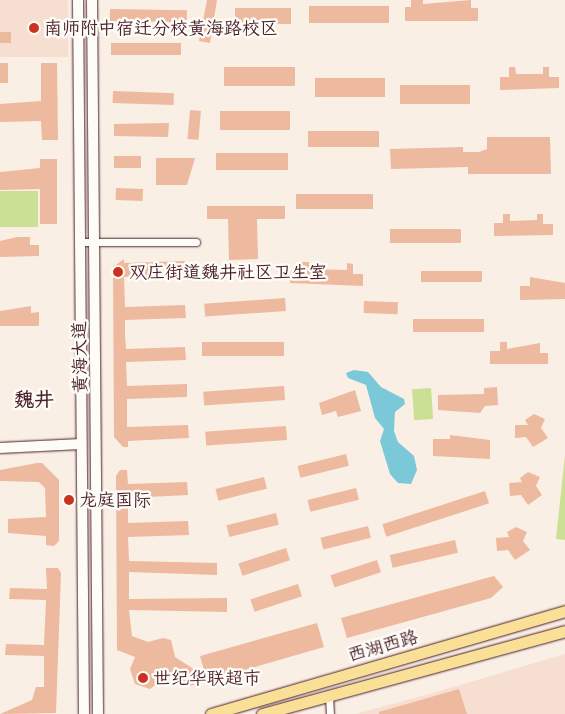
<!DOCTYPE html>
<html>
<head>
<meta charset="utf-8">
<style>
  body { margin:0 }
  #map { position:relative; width:565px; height:714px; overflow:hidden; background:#faefe5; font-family:"Patrick Hand","LXGW WenKai TC",sans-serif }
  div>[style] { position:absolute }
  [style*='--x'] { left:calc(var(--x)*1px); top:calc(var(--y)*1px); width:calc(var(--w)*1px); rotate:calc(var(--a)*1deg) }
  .built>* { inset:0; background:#f6dfd0; transform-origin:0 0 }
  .green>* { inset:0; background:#cbe095; transform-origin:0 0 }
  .water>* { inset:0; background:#7bc9d8 }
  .building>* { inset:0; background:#edb99f; transform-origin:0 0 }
  .roads { filter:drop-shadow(0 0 1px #4a1f2b) drop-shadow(0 0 1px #4a1f2b) }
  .street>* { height:7px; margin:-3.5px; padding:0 3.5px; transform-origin:3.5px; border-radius:3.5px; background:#fdfcf7 }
  .secondary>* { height:10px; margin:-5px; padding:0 5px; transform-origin:5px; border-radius:5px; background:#fdfcf7 }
  .primary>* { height:11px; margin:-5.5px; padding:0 5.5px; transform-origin:5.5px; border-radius:5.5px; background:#fadf96 }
  .dots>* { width:14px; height:14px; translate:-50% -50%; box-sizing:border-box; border:2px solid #fdfcf7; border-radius:50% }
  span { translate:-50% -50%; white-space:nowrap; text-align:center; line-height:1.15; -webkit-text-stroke:5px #fdfcf7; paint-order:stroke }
  .poi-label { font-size:18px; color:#4a1f2b }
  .left { translate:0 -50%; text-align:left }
  .street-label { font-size:18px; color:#4a1f2b }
  .quarter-label { font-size:20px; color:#4a1f2b; font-weight:700 }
</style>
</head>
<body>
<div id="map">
  <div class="built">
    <div style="left:0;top:0;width:68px;height:57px"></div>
    <div style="clip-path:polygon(565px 654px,565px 714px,355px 714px,433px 693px)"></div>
  </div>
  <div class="green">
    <div style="left:38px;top:191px;width:36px;height:38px;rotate:90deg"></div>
    <div style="left:431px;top:388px;width:31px;height:19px;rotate:86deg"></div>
    <div style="clip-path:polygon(565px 455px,565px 540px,556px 539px)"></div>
  </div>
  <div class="water">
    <div style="clip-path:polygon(354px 370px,368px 372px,381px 387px,404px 399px,405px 404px,395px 412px,394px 431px,398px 442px,414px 456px,417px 470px,411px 484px,398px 483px,390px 474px,380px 441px,384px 429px,375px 418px,366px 385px,348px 378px,346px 373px)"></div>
  </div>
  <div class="building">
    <div style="clip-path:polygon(207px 0,217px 0,210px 43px,199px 41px)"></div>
    <div style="clip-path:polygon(411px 0,423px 0,423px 4px,471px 0,471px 8px,478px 8px,478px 21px,405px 21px,405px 7px,411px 7px)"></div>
    <div style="left:309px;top:6px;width:80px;height:17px"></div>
    <div style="left:235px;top:8px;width:56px;height:16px"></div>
    <div style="left:110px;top:9px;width:77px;height:12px;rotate:1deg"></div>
    <div style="left:0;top:32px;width:11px;height:11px"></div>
    <div style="left:181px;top:43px;width:12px;height:70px;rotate:90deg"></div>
    <div style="left:0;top:63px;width:8px;height:20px"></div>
    <div style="clip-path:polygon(41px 63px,57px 63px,58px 140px,42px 140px,41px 121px,0 122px,0 104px,41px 101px)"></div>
    <div style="left:224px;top:67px;width:71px;height:19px"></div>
    <div style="clip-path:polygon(509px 67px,515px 67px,516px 74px,543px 74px,543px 67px,549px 67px,549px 77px,559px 77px,559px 88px,500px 90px,500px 77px,509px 77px)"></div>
    <div style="left:315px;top:78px;width:70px;height:19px"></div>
    <div style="left:400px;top:85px;width:70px;height:19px"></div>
    <div style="left:113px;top:91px;width:61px;height:12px;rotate:2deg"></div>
    <div style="left:190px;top:110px;width:11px;height:29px;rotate:5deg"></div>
    <div style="left:220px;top:111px;width:70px;height:19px"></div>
    <div style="clip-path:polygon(169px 123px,168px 137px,114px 136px,114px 124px)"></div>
    <div style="left:379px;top:131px;width:16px;height:71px;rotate:90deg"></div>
    <div style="clip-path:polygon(487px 137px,550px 137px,551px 174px,468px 174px,468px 167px,391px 169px,390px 149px,463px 147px,463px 152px,479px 152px,487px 149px)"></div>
    <div style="left:288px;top:153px;width:17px;height:72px;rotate:90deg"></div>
    <div style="left:114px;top:156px;width:27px;height:12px"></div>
    <div style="clip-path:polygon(156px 158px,195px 158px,187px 185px,156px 185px)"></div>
    <div style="clip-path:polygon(40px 159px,57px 159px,57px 224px,40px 224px,40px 189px,0 190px,0 172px,40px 168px)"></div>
    <div style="left:116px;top:188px;width:27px;height:12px;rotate:2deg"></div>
    <div style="left:296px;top:194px;width:77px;height:15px"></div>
    <div style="clip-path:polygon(207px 206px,285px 206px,285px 219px,257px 219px,258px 259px,229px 260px,228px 219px,207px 219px)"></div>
    <div style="clip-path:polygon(503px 214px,510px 214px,510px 221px,537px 220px,537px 214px,543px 214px,543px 224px,553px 224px,553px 235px,494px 236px,494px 223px,503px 223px)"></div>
    <div style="left:390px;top:229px;width:71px;height:14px"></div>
    <div style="clip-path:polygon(17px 237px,30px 237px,30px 245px,39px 245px,39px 256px,0 257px,0 241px)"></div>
    <div style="clip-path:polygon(124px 259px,124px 263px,185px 261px,186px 274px,124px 277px,125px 307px,185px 305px,186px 318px,125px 320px,125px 334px,126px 349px,185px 347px,186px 360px,126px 362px,127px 386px,187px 384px,187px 397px,127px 399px,127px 427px,188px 425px,189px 438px,128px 441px,128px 447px,123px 447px,114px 437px,113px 267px)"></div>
    <div style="clip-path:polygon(301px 262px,309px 262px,309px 269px,347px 270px,347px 263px,353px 264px,353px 274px,363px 274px,363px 286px,290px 283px,291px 270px,301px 271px)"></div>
    <div style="left:421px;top:271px;width:61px;height:11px"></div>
    <div style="clip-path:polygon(530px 277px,565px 283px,565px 299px,520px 300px,520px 286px,530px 286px)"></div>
    <div style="left:285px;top:298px;width:13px;height:81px;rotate:86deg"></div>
    <div style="left:364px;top:301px;width:34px;height:12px;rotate:2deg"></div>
    <div style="clip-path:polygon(31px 306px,31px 313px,39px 312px,39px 326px,0 326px,0 311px)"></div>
    <div style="left:413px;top:319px;width:71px;height:13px"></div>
    <div style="left:284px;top:342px;width:14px;height:82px;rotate:90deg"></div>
    <div style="clip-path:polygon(500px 342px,507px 342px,507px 349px,540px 343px,540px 353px,548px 353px,548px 364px,490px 364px,490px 351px,500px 351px)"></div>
    <div style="left:284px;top:386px;width:14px;height:81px;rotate:86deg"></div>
    <div style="clip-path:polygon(497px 387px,498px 405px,485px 406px,480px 413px,438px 410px,438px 395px,484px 394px,484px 388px)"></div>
    <div style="clip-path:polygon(355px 390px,361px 411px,338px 417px,336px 411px,322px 415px,319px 403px)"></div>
    <div style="clip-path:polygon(534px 414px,545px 419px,541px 428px,548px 438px,533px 447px,526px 437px,515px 438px,515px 425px,528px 425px,525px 420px)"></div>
    <div style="left:286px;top:426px;width:14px;height:81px;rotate:86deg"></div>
    <div style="clip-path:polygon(450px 435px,490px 440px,490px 459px,433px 456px,433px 439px,450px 439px)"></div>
    <div style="left:346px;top:454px;width:12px;height:50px;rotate:76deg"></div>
    <div style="clip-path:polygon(37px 463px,42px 463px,59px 480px,59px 541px,54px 546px,46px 545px,46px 536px,8px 533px,8px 519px,46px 517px,45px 488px,39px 482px,0 481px,0 470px)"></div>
    <div style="clip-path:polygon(120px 470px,127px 470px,128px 484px,187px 482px,188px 495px,128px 498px,128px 523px,188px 521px,189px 535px,128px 537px,129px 561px,217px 563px,217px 575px,129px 572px,129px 599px,227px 598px,227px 612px,129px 610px,132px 636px,148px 642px,163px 638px,171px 640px,175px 657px,206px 677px,200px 656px,317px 623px,324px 647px,186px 687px,168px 676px,150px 689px,135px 684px,130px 669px,135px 657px,117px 650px,116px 476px)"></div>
    <div style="clip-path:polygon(528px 472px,540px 477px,536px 486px,542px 495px,528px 505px,521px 495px,510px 496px,509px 483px,522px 482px,520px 478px)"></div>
    <div style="left:264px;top:477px;width:12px;height:50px;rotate:76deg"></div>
    <div style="left:356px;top:488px;width:12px;height:50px;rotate:76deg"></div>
    <div style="left:485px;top:491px;width:13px;height:108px;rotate:72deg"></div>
    <div style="left:276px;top:513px;width:12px;height:51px;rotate:76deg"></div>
    <div style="left:368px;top:526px;width:12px;height:49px;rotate:76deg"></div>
    <div style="clip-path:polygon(516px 527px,527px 532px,523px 541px,530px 550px,515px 560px,508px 550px,497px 551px,496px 538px,509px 537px,507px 532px)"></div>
    <div style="left:455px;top:540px;width:13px;height:67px;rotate:77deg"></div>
    <div style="left:286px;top:548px;width:13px;height:50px;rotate:72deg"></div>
    <div style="left:377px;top:560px;width:13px;height:49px;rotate:72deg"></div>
    <div style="clip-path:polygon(46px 568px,58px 568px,61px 573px,56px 713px,0 714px,32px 700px,36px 687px,44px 687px,44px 656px,5px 655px,6px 644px,44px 645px,46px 600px,9px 599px,10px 588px,47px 589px)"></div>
    <div style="clip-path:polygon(494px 576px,503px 587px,491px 598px,347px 638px,341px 618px)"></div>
    <div style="left:298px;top:584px;width:13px;height:50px;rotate:72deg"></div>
    <div style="clip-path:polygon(459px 689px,467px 714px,379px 714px,379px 712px)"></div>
  </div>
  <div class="roads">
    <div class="street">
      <div style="--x:79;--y:242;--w:117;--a:0"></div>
      <div style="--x:329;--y:696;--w:18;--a:87"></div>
    </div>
    <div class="secondary">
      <div style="--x:78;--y:0;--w:714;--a:89.52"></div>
      <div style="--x:92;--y:0;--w:714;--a:89.52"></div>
      <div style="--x:0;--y:448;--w:81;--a:-2.8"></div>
    </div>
    <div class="primary">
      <div style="--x:211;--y:714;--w:369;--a:-16.2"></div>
      <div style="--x:262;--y:714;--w:314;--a:-15.3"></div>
    </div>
  </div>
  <div class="dots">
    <div style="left:34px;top:28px;background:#c8321e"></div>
    <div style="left:118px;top:272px;background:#c8321e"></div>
    <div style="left:69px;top:500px;background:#c8321e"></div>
    <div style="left:143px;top:678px;background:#c8321e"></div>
  </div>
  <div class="poi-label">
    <span class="left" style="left:44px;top:28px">南师附中宿迁分校黄海路校区</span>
    <span class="left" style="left:129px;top:272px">双庄街道魏井社区卫生室</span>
    <span class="left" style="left:79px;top:500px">龙庭国际</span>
    <span class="left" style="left:153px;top:678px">世纪华联超市</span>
  </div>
  <div class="street-label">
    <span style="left:80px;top:357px;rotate:-91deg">黄海大道</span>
    <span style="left:383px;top:646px;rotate:-16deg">西湖西路</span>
  </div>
  <div class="quarter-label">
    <span style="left:34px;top:398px">魏井</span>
  </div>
</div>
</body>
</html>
